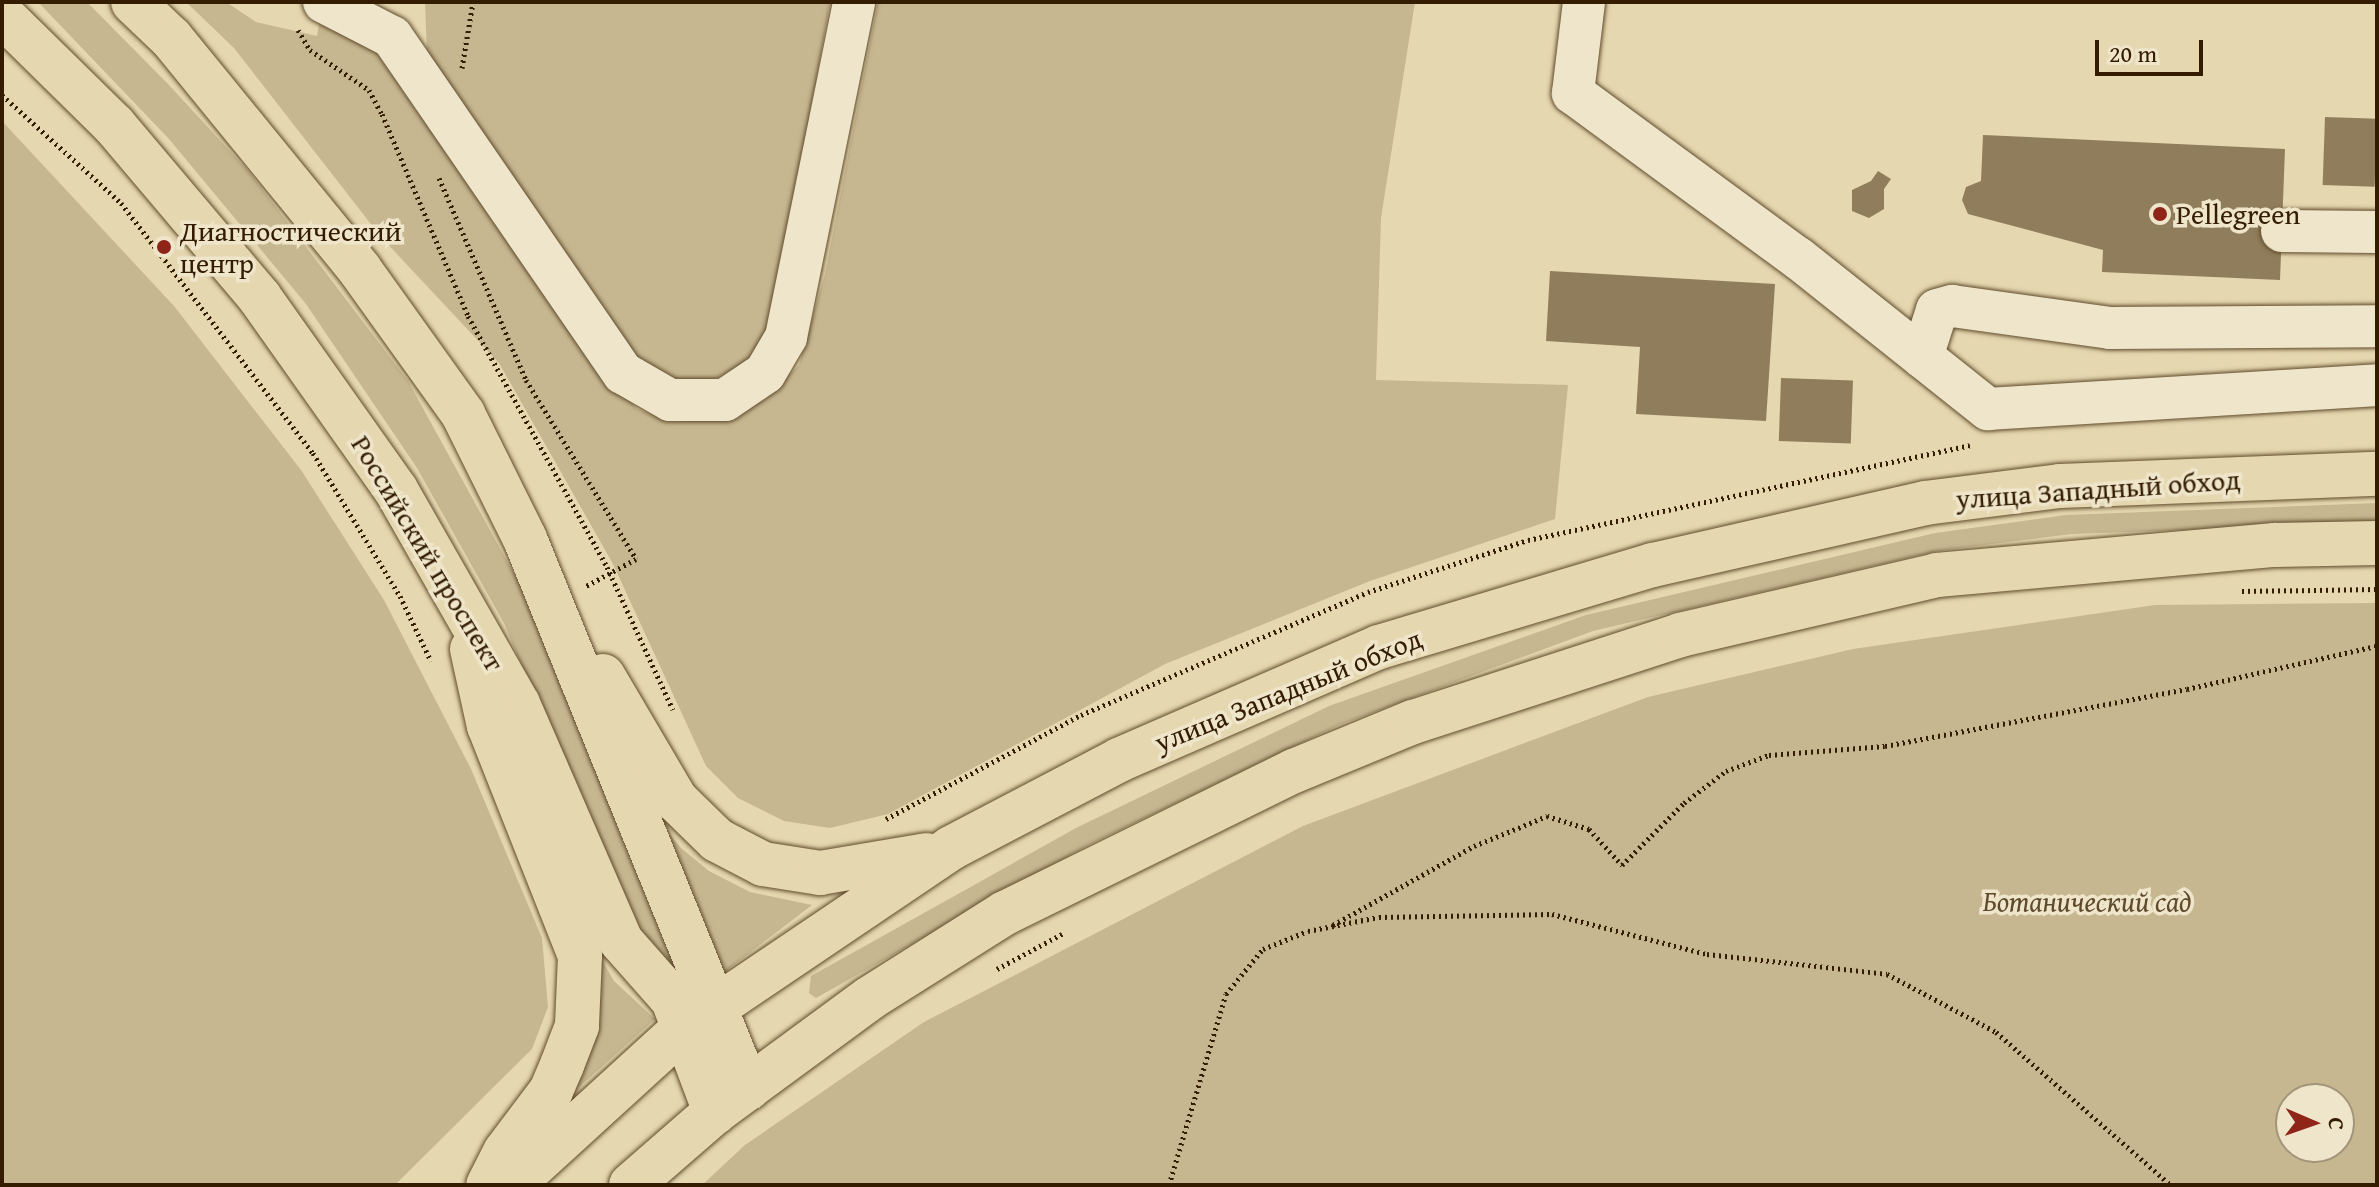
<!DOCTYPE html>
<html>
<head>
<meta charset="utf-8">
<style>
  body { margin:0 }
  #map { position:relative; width:2379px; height:1187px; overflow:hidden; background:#e5d7af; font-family:"Gentium Book Plus",serif }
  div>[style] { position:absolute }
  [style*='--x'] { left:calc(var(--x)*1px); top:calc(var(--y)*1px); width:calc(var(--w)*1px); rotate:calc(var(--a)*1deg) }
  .green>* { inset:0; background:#c7b791 }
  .building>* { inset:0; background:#907d5b; transform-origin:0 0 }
  .path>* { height:5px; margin-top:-2.5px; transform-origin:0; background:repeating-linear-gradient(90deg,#331c00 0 2px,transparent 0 6px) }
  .roads { filter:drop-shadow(0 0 2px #604b2c) drop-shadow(0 0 2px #604b2c) }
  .minor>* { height:42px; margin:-21px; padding:0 21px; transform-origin:21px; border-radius:21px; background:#eee5cb }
  .major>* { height:44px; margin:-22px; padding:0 22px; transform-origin:22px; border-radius:22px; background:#e5d7af }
  .dots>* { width:22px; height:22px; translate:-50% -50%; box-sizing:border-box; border:4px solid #eee5cb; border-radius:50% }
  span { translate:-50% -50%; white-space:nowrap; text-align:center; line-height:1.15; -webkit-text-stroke:7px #eee5cb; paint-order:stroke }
  .poi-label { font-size:28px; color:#331c00 }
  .left { translate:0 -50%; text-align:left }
  .street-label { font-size:28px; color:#331c00 }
  .park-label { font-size:28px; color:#5f4a2c; font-style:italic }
  .frame { position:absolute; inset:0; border:4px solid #331c00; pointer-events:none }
  .north { position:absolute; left:2275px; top:1083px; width:80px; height:80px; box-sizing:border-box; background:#eee5cb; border:2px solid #a3957a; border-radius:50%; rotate:92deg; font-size:22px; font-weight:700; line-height:32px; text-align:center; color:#331c00 }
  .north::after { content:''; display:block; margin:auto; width:28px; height:36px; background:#8f2418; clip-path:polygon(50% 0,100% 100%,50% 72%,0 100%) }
  .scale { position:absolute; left:2095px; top:40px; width:108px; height:36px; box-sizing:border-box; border:4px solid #331c00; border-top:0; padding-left:10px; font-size:24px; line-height:28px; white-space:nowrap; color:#331c00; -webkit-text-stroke:6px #eee5cb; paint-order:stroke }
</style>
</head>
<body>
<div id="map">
  <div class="green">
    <div style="clip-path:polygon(38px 2px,87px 2px,170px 86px,249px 172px,408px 381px,536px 614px,679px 965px,675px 970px,652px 953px,622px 907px,504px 623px,417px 468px,306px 304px,169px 139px)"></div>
    <div style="clip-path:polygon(186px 2px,226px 2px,256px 22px,317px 36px,320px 18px,371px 45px,587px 355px,637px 409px,671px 422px,718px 419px,766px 399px,799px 365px,825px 274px,878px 2px,1415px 2px,1381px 218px,1376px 380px,1568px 385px,1555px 519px,1370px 581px,1165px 664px,888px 814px,830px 828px,784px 821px,738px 798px,706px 766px,613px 564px,499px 363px,381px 237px,234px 48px)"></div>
    <div style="clip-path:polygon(425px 2px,830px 2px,770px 344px,738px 370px,698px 384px,668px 378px,638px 360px,427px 53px)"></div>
    <div style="clip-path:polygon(2px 121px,174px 306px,301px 470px,384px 600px,471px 769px,542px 938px,548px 1007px,532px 1049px,395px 1185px,2px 1185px)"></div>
    <div style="clip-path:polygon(2377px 503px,2377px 523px,2072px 534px,1937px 551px,1593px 631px,1339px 725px,1088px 845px,816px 998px,809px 993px,811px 976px,1076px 828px,1329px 706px,1586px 615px,1935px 533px,2066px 515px)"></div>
    <div style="clip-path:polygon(evenodd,2377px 603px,2377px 1185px,702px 1185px,745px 1145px,924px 1022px,1303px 826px,1648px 697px,1853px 649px,2155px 605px,2377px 603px,2291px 1099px,2339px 1099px,2339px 1147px,2291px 1147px,2291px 1099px)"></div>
    <div style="clip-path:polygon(645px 805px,681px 848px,709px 871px,750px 892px,812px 905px,722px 974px)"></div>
    <div style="clip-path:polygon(587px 934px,614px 981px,655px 1019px,567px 1098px)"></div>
  </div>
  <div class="building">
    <div style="left:2325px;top:117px;width:52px;height:68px;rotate:2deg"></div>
    <div style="clip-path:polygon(1983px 135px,2285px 149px,2280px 280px,2102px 272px,2103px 250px,1968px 214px,1962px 200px,1966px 187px,1981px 181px)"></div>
    <div style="clip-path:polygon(1878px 171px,1891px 179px,1884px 189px,1884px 209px,1869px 218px,1852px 211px,1852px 190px,1871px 181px)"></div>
    <div style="clip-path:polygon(1550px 271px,1775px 284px,1766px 421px,1636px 414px,1640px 347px,1546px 341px)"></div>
    <div style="left:1781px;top:378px;width:72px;height:63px;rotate:2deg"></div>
  </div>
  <div class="path">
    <div style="--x:298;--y:30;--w:23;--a:59"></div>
    <div style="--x:310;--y:50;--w:71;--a:34.1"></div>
    <div style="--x:369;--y:90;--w:27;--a:62"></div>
    <div style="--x:382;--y:114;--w:220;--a:66.9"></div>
    <div style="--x:468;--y:316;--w:287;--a:61"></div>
    <div style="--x:607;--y:567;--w:157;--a:65.2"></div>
    <div style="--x:462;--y:68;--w:67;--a:-80.5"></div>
    <div style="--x:2;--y:95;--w:161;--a:42.2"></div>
    <div style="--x:121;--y:203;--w:315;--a:52.5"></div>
    <div style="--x:313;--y:453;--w:167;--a:58.7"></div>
    <div style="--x:400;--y:596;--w:72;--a:64.5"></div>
    <div style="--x:439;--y:178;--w:220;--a:66.7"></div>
    <div style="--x:526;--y:380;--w:210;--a:58.4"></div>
    <div style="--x:636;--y:559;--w:57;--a:151.6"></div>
    <div style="--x:2242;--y:591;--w:135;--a:-0.8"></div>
    <div style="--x:886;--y:819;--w:221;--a:-28.1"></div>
    <div style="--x:1081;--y:715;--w:312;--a:-23.2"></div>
    <div style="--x:1368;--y:592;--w:168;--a:-18"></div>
    <div style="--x:1528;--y:540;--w:452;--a:-12.1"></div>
    <div style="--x:1333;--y:925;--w:162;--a:-29.3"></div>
    <div style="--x:1474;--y:846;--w:79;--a:-22.3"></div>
    <div style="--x:1547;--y:816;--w:44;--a:17.2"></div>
    <div style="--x:1589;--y:829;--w:49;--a:47.5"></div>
    <div style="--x:1622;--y:865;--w:88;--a:-45"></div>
    <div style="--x:1684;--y:803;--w:53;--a:-37.3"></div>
    <div style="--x:1726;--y:771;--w:46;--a:-20.4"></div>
    <div style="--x:1769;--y:755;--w:116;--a:-4.4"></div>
    <div style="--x:1885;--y:746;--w:307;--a:-10.7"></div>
    <div style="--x:2187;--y:689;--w:195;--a:-12.8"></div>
    <div style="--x:997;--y:969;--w:74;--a:-28.3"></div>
    <div style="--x:1169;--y:1185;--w:199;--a:-73.4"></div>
    <div style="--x:1226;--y:994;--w:58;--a:-50.6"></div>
    <div style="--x:1263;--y:949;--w:48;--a:-21.8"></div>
    <div style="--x:1308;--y:931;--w:72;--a:-11.2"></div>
    <div style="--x:1379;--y:917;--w:173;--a:-1"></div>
    <div style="--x:1552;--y:914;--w:160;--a:14.5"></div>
    <div style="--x:1707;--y:954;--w:181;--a:6.3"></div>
    <div style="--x:1887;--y:974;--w:123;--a:28"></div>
    <div style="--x:1996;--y:1032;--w:232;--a:41.2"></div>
  </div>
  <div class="roads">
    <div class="minor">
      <div style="--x:324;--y:2;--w:76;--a:27.2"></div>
      <div style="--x:392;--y:37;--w:408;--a:55.5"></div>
      <div style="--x:623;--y:373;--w:54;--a:29.9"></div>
      <div style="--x:670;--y:400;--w:55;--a:0"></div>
      <div style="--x:725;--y:400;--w:48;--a:-34"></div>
      <div style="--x:765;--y:373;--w:42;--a:-59.7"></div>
      <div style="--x:786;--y:337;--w:342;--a:-78.5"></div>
      <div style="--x:1584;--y:2;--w:92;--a:96.9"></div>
      <div style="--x:1573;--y:93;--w:279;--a:36.3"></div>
      <div style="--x:1798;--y:258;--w:243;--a:38.5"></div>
      <div style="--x:1988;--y:409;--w:390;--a:-3.5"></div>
      <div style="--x:2282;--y:231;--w:95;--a:0.6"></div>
      <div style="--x:1922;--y:357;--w:49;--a:-72.3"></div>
      <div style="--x:1937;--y:310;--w:16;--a:-15"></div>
      <div style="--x:1952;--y:306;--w:160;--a:7.9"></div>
      <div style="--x:2110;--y:328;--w:267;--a:-0.4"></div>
    </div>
    <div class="major">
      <div style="--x:133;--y:2;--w:52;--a:43.5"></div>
      <div style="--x:171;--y:38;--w:299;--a:50.8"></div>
      <div style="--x:360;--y:270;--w:177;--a:54.4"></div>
      <div style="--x:463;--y:414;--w:140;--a:63.6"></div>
      <div style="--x:525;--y:539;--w:593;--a:67.93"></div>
      <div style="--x:2;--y:15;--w:157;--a:44.5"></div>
      <div style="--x:114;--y:125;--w:226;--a:49.8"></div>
      <div style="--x:260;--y:298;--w:235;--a:54.7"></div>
      <div style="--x:396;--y:490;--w:246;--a:60.3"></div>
      <div style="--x:518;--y:704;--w:258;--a:66.5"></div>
      <div style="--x:621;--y:941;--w:79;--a:48.6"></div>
      <div style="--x:673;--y:1000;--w:120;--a:69.4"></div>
      <div style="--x:472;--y:649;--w:79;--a:77.6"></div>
      <div style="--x:489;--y:726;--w:247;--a:68.4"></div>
      <div style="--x:580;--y:956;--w:70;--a:92.5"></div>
      <div style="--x:577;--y:1026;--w:42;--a:111"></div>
      <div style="--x:562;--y:1065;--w:28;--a:113"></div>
      <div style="--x:551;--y:1091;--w:76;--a:127"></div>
      <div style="--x:505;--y:1152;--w:37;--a:117"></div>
      <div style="--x:603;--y:676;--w:144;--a:59.5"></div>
      <div style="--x:676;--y:800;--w:57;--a:44.3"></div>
      <div style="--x:717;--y:840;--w:52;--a:27.6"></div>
      <div style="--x:763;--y:864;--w:58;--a:9"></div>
      <div style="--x:820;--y:873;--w:108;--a:-9.6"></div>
      <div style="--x:512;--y:1185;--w:231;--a:-42.4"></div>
      <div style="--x:683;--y:1029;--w:323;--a:-34"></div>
      <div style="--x:951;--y:848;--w:190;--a:-27.6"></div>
      <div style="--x:1119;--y:760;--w:283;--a:-23.5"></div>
      <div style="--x:1379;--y:647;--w:286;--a:-16.7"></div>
      <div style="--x:1653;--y:565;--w:279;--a:-12.8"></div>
      <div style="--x:1925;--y:503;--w:136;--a:-7.2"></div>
      <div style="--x:2060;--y:486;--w:317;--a:-2.2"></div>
      <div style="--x:631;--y:1185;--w:111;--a:-41"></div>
      <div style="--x:715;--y:1112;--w:192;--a:-36.3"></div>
      <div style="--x:870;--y:998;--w:160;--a:-32.2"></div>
      <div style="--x:1005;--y:913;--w:322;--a:-26.2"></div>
      <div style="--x:1294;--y:771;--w:129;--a:-22.4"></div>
      <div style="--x:1413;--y:722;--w:281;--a:-18"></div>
      <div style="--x:1680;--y:635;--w:264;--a:-13.1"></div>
      <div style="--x:1937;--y:575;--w:339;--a:-5.1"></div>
      <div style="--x:2275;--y:545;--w:102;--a:-1.1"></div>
    </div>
  </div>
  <div class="dots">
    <div style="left:2160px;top:214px;background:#8f2418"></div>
    <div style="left:164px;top:247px;background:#8f2418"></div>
  </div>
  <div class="poi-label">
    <span class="left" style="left:2176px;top:214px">Pellegreen</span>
    <span class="left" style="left:180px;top:247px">Диагностический<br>центр</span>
  </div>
  <div class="street-label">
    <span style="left:2098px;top:489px;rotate:-4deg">улица Западный обход</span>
    <span style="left:428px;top:553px;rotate:59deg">Российский проспект</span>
    <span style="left:1288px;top:690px;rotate:-22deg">улица Западный обход</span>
  </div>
  <div class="park-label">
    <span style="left:2087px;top:901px">Ботанический сад</span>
  </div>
  <div class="frame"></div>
  <div class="north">С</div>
  <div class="scale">20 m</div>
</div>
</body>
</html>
